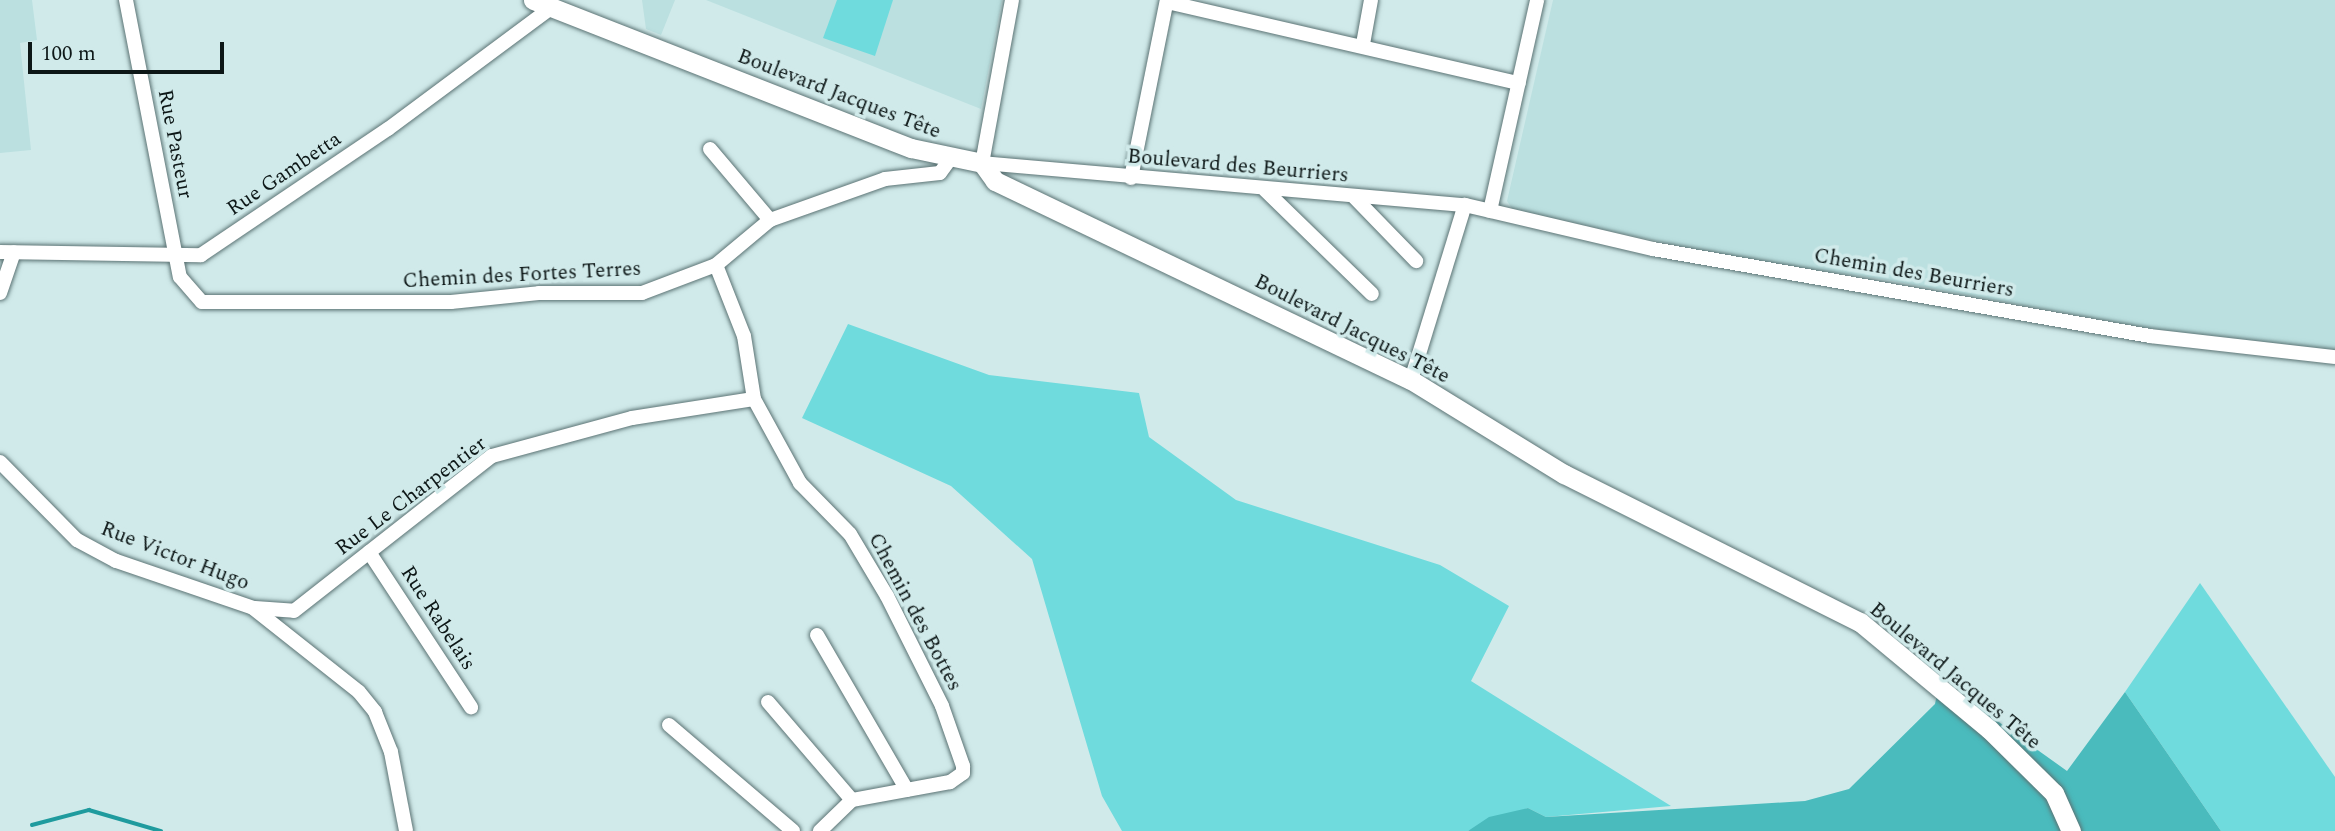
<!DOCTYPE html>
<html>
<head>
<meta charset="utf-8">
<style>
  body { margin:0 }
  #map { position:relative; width:2335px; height:831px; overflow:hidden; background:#d0eaea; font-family:Spectral,serif }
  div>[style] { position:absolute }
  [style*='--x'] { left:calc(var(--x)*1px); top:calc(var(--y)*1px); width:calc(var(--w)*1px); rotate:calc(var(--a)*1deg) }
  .built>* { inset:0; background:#bbe0e0 }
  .green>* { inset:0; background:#6fdbdd }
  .forest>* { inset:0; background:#4abbbd }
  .stream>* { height:3.5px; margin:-1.75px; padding:0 1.75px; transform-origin:1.75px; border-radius:1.75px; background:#1f9b9e }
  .roads { filter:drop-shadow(0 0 2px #5b7374) drop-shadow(0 0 2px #5b7374) }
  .minor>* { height:14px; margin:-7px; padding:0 7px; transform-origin:7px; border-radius:7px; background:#fff }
  .tertiary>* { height:19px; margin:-9.5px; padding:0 9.5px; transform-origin:9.5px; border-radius:9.5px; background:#fff }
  span { translate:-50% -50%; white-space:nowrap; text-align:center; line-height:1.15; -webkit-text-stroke:7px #d0eaea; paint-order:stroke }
  .street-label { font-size:21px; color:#0d1717 }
  .scale { position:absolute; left:28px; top:42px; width:196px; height:32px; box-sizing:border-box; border:4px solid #0d1717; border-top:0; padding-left:9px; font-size:21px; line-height:24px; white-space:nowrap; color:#0d1717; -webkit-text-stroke:5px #d0eaea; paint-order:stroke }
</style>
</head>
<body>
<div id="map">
  <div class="built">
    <div style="clip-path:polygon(0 0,32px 0,37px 40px,20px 43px,31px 150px,0 153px)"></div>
    <div style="clip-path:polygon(642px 0,675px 0,661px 35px,646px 29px)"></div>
    <div style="clip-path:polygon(706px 0,1002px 0,981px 109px)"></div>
    <div style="clip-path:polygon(1553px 0,2335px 0,2335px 350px,2179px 334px,1887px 280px,1740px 259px,1513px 210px,1507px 201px)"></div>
  </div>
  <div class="green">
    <div style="clip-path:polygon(837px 0,893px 0,875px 56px,823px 38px)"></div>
    <div style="clip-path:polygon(848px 324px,989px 375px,1139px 393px,1149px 437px,1236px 500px,1440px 565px,1509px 606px,1471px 681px,1671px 806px,1546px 817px,1528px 808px,1468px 831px,1122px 831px,1102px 796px,1032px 559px,951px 486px,802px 418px)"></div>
    <div style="clip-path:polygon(2200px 583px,2335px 777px,2335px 831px,2221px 831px,2125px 692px)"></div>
  </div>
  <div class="forest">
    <div style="clip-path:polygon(1940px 680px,2067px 771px,2125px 692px,2221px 831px,1468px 831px,1489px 817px,1528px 808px,1546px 817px,1805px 801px,1849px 789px,1935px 704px)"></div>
  </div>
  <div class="stream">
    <div style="--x:32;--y:825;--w:59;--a:-14.7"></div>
    <div style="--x:89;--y:810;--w:75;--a:16.3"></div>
  </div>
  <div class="roads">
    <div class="minor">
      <div style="--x:126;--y:0;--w:282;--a:79"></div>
      <div style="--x:180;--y:277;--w:33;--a:49"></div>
      <div style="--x:202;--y:302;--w:249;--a:0"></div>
      <div style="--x:451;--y:302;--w:88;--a:-5.8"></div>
      <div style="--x:539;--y:293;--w:103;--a:0"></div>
      <div style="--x:642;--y:293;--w:79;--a:-20.7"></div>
      <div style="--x:716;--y:265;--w:70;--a:-39.8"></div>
      <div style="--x:770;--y:220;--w:122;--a:-19.6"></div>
      <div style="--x:885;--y:179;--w:55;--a:-6.2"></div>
      <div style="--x:940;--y:173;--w:17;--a:-54"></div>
      <div style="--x:1012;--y:0;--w:166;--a:100.4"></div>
      <div style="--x:982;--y:163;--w:485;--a:5"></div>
      <div style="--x:1465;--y:205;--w:193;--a:13.2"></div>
      <div style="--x:1653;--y:249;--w:505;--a:9.93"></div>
      <div style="--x:2150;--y:336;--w:186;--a:6.5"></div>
      <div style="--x:1167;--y:2;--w:361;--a:13"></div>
      <div style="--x:1363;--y:44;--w:45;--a:-79.7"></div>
      <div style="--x:710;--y:149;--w:93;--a:49.8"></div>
      <div style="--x:1131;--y:178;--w:182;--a:-78.6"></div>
      <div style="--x:1265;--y:190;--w:149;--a:44.2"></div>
      <div style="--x:1355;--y:198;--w:88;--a:45.9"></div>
      <div style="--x:1490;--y:211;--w:216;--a:-77.4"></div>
      <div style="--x:0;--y:252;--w:201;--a:0.9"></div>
      <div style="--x:201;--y:255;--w:225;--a:-34"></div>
      <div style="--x:388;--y:129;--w:203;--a:-36.6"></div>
      <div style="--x:716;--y:265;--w:76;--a:68.5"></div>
      <div style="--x:744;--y:336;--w:64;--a:81"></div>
      <div style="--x:754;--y:399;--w:96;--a:61.3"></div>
      <div style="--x:800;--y:483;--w:71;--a:45.6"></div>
      <div style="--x:850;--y:534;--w:72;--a:59.2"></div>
      <div style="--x:887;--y:596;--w:123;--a:63.4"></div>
      <div style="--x:942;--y:706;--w:64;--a:70.7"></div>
      <div style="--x:963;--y:766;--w:7;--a:90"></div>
      <div style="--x:963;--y:773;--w:16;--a:145"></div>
      <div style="--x:950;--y:782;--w:100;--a:169.6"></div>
      <div style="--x:852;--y:800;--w:45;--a:135.9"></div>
      <div style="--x:0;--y:293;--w:43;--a:-71.1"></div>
      <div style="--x:1411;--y:380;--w:183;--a:-72.9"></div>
      <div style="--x:0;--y:462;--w:110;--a:45.4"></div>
      <div style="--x:77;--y:540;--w:44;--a:28.3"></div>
      <div style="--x:116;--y:561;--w:145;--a:18.9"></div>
      <div style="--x:253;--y:608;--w:135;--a:38.4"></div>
      <div style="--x:359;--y:692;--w:26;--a:51"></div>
      <div style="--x:375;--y:712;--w:43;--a:68.2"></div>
      <div style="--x:391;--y:752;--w:80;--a:79.2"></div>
      <div style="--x:369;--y:552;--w:186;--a:56.7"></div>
      <div style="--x:255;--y:608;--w:39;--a:4"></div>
      <div style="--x:294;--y:611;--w:251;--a:-38.1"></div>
      <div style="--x:492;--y:456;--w:145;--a:-15.2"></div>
      <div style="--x:632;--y:418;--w:123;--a:-8.9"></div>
      <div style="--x:817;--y:635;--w:179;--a:59.9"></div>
      <div style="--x:768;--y:702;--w:129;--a:49.4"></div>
      <div style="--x:669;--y:725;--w:163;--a:40.5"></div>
    </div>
    <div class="tertiary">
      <div style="--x:533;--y:0;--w:406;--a:21.4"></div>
      <div style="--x:911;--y:148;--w:73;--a:11.9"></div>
      <div style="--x:982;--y:163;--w:22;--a:54"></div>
      <div style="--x:995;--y:181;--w:461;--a:25.6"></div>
      <div style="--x:1411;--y:380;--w:180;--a:31.6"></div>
      <div style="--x:1564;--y:474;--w:331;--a:26.6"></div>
      <div style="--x:1860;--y:622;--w:168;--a:39.7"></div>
      <div style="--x:1989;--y:729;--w:91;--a:44.6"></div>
      <div style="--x:2054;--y:793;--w:42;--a:65.9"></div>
    </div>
  </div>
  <div class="street-label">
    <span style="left:839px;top:94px;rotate:21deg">Boulevard Jacques Tête</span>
    <span style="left:175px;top:144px;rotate:79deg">Rue Pasteur</span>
    <span style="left:1238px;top:166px;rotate:5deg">Boulevard des Beurriers</span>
    <span style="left:284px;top:174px;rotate:-34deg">Rue Gambetta</span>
    <span style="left:1914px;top:273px;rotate:10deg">Chemin des Beurriers</span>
    <span style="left:522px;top:275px;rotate:-3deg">Chemin des Fortes Terres</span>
    <span style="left:1352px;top:329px;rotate:27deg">Boulevard Jacques Tête</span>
    <span style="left:411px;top:496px;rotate:-37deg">Rue Le Charpentier</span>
    <span style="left:175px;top:556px;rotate:21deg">Rue Victor Hugo</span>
    <span style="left:915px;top:612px;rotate:62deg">Chemin des Bottes</span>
    <span style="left:438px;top:618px;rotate:57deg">Rue Rabelais</span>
    <span style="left:1955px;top:676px;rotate:40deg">Boulevard Jacques Tête</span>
  </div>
  <div class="scale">100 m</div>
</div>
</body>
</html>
